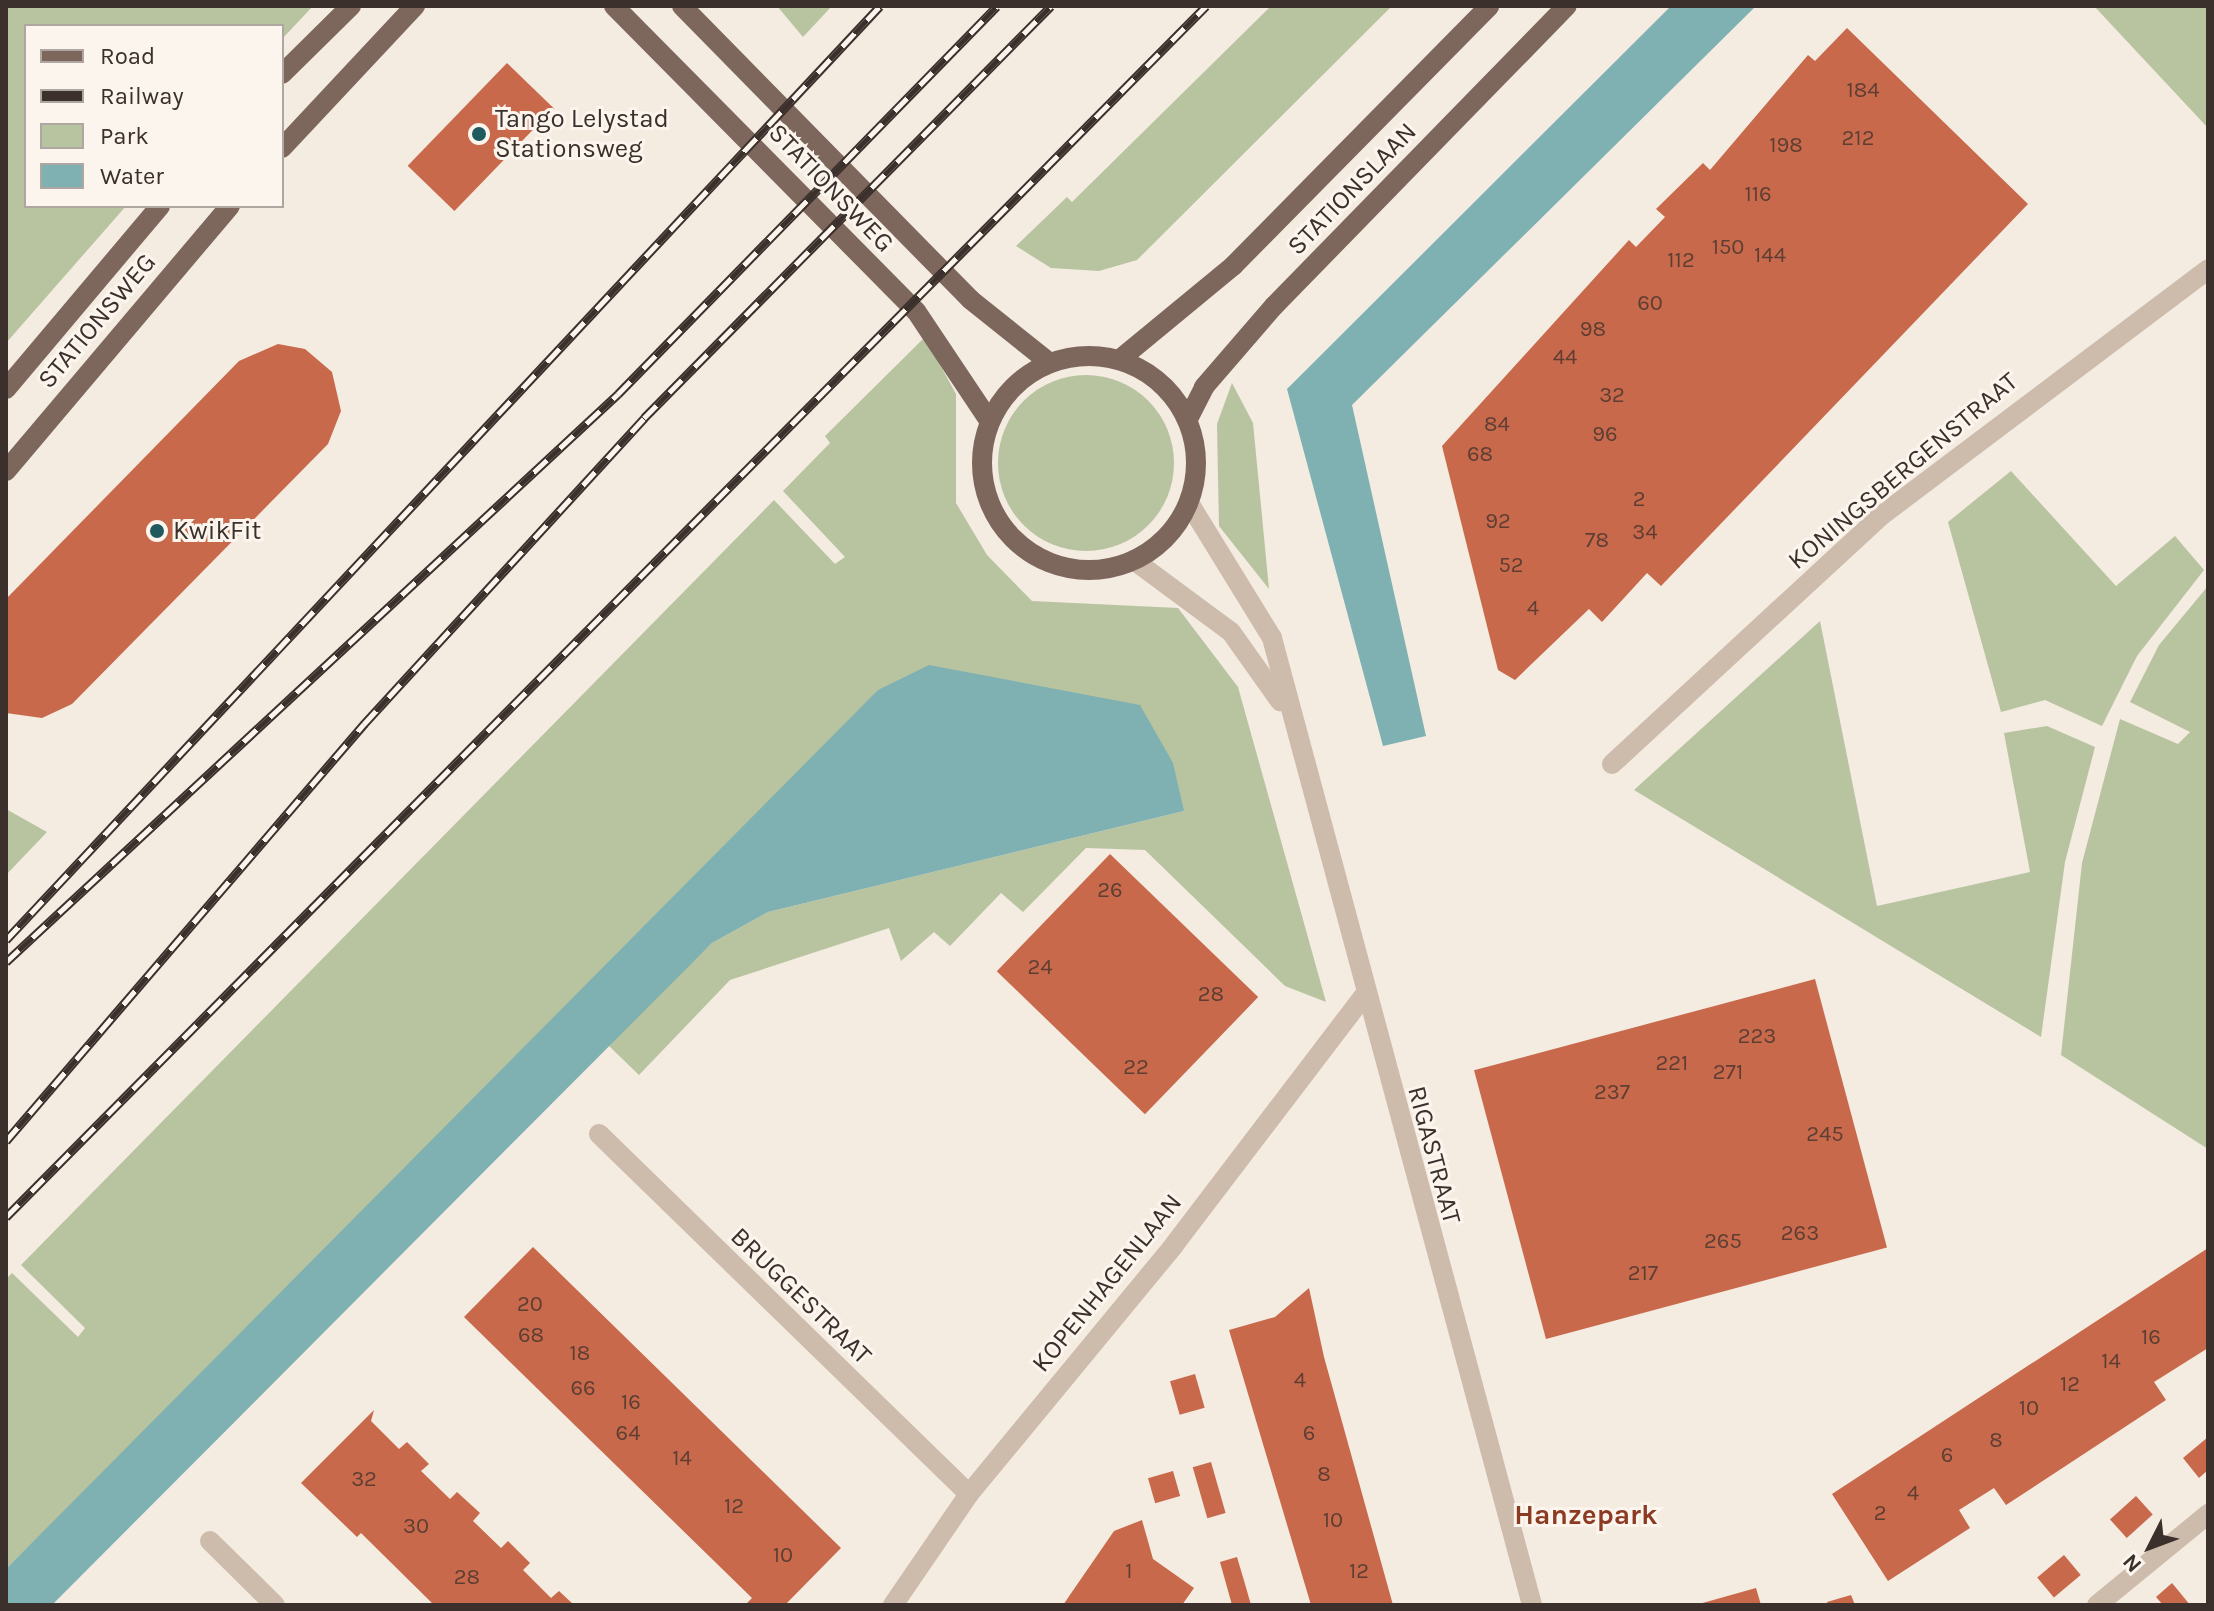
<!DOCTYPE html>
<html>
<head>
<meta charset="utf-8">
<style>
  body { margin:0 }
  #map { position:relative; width:2214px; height:1611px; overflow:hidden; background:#f4ebe1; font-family:Karla,sans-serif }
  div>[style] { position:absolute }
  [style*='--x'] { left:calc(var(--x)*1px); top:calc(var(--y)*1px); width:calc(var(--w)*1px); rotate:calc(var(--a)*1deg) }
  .green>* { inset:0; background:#b8c4a0 }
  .round { border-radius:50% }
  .water>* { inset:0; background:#7fb0b2 }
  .building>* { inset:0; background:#c8694b; transform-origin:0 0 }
  .minor>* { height:20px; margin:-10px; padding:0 10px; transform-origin:10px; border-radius:10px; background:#cdbbac }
  .major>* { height:20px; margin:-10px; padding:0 10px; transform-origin:10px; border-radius:10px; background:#7d675c }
  .major>.ring { margin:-10px; padding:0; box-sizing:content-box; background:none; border:20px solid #7d675c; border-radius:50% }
  .rail>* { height:9px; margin-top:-4.5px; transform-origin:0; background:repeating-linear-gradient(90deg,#fbf5ee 0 18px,#3b302b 0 36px); box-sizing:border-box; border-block:2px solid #3b302b }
  .dots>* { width:22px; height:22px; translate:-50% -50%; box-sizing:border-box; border:4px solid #fbf5ee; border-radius:50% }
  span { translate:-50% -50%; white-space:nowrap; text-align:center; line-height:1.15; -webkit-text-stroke:6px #fbf5ee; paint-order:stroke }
  .number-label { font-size:22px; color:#5e3e33 }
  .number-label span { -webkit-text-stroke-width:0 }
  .poi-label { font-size:26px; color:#3b302b }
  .left { translate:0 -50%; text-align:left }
  .street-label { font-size:26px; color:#3b302b }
  .neighbourhood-label { font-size:28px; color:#8c3b22; font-weight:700 }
  .frame { position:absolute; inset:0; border:8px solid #3b302b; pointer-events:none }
  .legend { position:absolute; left:24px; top:24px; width:260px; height:184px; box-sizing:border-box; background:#fbf5ee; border:2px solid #aea6a0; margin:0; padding:10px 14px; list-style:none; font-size:24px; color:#3b302b }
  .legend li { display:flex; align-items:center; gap:16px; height:40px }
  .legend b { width:40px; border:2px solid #aea6a0 }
  .north { position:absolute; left:2110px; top:1507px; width:80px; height:80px; -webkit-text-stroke:6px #fbf5ee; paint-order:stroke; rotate:228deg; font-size:22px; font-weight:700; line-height:32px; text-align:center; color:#3b302b }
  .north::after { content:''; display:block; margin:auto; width:28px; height:36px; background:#3b302b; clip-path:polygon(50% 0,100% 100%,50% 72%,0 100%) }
</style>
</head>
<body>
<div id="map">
  <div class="green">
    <div style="clip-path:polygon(6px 6px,313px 6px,282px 39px,282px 26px,26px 26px,26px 206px,126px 206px,6px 343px)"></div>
    <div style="clip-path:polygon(777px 6px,832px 6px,803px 37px)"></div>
    <div style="clip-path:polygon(1271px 6px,1392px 6px,1137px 260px,1099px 271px,1051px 268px,1016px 246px,1067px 197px,1072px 202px)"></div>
    <div style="clip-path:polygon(2094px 6px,2208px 6px,2208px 128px)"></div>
    <div style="clip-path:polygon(925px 337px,956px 394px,956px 503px,987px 555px,1032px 601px,1178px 608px,1238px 687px,1326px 1002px,1285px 986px,1145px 850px,1086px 848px,1023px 912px,1001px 893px,950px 946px,934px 932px,901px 961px,889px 928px,730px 980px,639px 1075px,607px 1044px,712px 943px,768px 912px,1184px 811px,929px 665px,6px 1569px,6px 1279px,12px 1273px,78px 1337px,85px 1328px,21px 1265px,774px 500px,835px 564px,845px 557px,783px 491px,830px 443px,825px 436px)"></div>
    <div class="round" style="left:998px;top:375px;width:176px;height:176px"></div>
    <div style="clip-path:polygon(1232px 383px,1253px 423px,1269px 589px,1219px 526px,1217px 424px)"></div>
    <div style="clip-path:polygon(2011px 471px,2116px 586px,2175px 536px,2204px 570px,2137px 656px,2102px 726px,2045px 700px,2001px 712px,1948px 522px)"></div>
    <div style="clip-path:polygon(2208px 586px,2208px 1149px,2061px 1055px,2082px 863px,2120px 719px,2178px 744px,2190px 732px,2130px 702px,2159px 645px)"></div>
    <div style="clip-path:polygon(1820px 621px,1877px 906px,2030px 872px,2004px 733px,2047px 726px,2095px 747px,2065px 862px,2041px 1037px,1634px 790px)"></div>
    <div style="clip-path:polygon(6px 809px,47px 832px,6px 875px)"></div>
  </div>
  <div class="water">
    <div style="clip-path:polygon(1671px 6px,1756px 6px,1352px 405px,1426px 736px,1383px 746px,1287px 389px)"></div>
    <div style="clip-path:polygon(929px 665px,1140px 705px,1173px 763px,1184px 811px,768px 912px,712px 943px,52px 1605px,6px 1605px,6px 1569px,878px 690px)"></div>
  </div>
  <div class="building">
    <div style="clip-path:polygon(1847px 28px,2028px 204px,1661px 586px,1647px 573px,1602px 622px,1589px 609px,1515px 680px,1498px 670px,1442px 446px,1629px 240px,1636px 247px,1665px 217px,1656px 209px,1703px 163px,1710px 170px,1808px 55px,1815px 61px)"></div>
    <div style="left:507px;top:63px;width:65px;height:143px;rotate:44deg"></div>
    <div style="clip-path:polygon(278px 344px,305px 349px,332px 372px,341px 411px,328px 444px,72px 704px,42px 718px,6px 713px,6px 599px,239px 361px)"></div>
    <div style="left:1110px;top:854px;width:206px;height:163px;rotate:44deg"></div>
    <div style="left:1815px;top:979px;width:278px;height:353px;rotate:75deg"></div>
    <div style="clip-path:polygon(533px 1247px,841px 1548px,785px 1605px,745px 1605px,752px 1598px,464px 1317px)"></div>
    <div style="clip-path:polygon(2208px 1248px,2208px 1348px,2154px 1382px,2166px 1400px,2006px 1505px,1994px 1488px,1959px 1510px,1970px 1528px,1888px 1581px,1832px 1494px)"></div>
    <div style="clip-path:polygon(1309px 1288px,1324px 1357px,1393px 1605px,1311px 1605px,1229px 1330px,1275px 1317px)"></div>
    <div style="left:1195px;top:1374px;width:35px;height:26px;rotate:74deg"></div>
    <div style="clip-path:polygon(374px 1410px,371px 1421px,399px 1449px,407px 1442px,429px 1464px,421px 1471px,450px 1499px,457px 1492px,480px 1513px,473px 1521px,501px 1548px,508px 1541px,530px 1563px,523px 1570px,551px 1598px,559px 1591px,574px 1605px,434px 1605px,361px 1533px,357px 1537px,301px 1483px)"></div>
    <div style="clip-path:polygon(2208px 1437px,2208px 1470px,2199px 1478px,2183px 1458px)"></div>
    <div style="left:1211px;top:1462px;width:53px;height:19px;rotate:74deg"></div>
    <div style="left:1173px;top:1471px;width:26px;height:26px;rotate:74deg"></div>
    <div style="left:2136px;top:1496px;width:25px;height:35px;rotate:48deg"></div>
    <div style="clip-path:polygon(1142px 1520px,1153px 1559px,1194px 1588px,1182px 1605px,1063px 1605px,1114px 1531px)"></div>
    <div style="left:2064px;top:1555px;width:26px;height:35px;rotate:50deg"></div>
    <div style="clip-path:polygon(1237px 1557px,1245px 1584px,1251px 1605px,1232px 1605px,1220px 1562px)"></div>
    <div style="clip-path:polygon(2172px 1583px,2186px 1600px,2190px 1605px,2163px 1605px,2156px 1597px)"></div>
    <div style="clip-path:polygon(1756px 1588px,1761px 1605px,1699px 1605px,1699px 1604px)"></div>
    <div style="clip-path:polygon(1851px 1595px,1855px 1605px,1828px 1605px,1827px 1602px)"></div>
  </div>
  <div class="minor">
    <div style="--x:1189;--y:503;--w:158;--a:58.4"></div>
    <div style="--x:1272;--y:638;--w:1001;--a:74.95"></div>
    <div style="--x:1135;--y:561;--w:119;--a:36.5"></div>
    <div style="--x:1231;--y:632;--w:85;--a:54.6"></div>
    <div style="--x:1612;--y:764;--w:367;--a:-42.7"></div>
    <div style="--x:1882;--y:515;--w:408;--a:-37"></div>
    <div style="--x:599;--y:1134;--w:516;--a:44.22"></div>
    <div style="--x:210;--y:1541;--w:91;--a:44.6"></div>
    <div style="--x:893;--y:1605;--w:135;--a:-55.6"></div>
    <div style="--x:969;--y:1494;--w:323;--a:-50.5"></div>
    <div style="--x:1174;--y:1245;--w:313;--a:-52.7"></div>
    <div style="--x:2097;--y:1605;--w:144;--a:-39.3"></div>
  </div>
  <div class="major">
    <div style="--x:614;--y:6;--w:429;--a:45.3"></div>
    <div style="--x:916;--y:311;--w:133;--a:56.3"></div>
    <div style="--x:682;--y:6;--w:412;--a:45.5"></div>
    <div style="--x:971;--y:300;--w:101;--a:38.6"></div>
    <div style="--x:282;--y:74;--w:97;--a:-44.6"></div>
    <div style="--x:282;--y:148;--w:195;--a:-46.9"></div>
    <div class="ring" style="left:982px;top:356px;width:194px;height:194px"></div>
    <div style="--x:1119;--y:360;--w:148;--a:-39.5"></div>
    <div style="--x:1233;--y:266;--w:365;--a:-45.4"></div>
    <div style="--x:6;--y:389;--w:239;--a:-49.9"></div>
    <div style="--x:1188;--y:419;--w:36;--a:-63"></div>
    <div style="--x:1204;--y:387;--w:107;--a:-49.2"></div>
    <div style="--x:1274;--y:306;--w:419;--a:-45.7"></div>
    <div style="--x:6;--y:471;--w:347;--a:-49.8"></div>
  </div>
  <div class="rail">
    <div style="--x:6;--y:940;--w:1279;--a:-46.9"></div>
    <div style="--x:6;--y:962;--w:835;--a:-42.86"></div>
    <div style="--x:618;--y:394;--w:542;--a:-45.67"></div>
    <div style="--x:6;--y:1141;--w:550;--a:-49.35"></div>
    <div style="--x:364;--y:724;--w:415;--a:-47.5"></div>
    <div style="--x:644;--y:418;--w:579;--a:-45.35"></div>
    <div style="--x:6;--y:1217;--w:1705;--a:-45.26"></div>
  </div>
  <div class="dots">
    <div style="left:479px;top:134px;background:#1f5a5e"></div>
    <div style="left:157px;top:531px;background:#1f5a5e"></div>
  </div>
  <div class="number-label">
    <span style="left:1863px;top:91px">184</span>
    <span style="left:1858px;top:139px">212</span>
    <span style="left:1786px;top:146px">198</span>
    <span style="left:1758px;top:195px">116</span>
    <span style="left:1728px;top:248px">150</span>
    <span style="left:1770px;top:256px">144</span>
    <span style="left:1681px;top:261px">112</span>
    <span style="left:1650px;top:304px">60</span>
    <span style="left:1593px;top:330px">98</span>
    <span style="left:1565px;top:358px">44</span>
    <span style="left:1612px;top:396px">32</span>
    <span style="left:1497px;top:425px">84</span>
    <span style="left:1605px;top:435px">96</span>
    <span style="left:1480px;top:455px">68</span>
    <span style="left:1639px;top:500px">2</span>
    <span style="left:1498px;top:522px">92</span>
    <span style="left:1645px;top:533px">34</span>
    <span style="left:1597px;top:541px">78</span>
    <span style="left:1511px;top:566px">52</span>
    <span style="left:1533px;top:609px">4</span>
    <span style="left:1110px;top:891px">26</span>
    <span style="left:1040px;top:968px">24</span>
    <span style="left:1211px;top:995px">28</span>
    <span style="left:1757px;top:1037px">223</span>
    <span style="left:1672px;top:1064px">221</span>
    <span style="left:1136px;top:1068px">22</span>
    <span style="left:1728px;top:1073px">271</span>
    <span style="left:1612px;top:1093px">237</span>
    <span style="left:1825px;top:1135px">245</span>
    <span style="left:1800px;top:1234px">263</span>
    <span style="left:1723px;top:1242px">265</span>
    <span style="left:1643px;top:1274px">217</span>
    <span style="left:530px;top:1305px">20</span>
    <span style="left:531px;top:1336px">68</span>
    <span style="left:2151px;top:1338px">16</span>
    <span style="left:580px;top:1354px">18</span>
    <span style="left:2111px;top:1362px">14</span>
    <span style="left:1300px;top:1381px">4</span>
    <span style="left:2070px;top:1385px">12</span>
    <span style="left:583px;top:1389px">66</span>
    <span style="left:631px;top:1403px">16</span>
    <span style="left:2029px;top:1409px">10</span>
    <span style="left:628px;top:1434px">64</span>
    <span style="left:1309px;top:1434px">6</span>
    <span style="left:1996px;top:1441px">8</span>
    <span style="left:1947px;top:1456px">6</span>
    <span style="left:682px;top:1459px">14</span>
    <span style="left:1324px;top:1475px">8</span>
    <span style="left:364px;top:1480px">32</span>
    <span style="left:1913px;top:1494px">4</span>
    <span style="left:734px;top:1507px">12</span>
    <span style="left:1880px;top:1514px">2</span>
    <span style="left:1333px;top:1521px">10</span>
    <span style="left:416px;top:1527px">30</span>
    <span style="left:783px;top:1556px">10</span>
    <span style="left:1129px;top:1572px">1</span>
    <span style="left:1359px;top:1572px">12</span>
    <span style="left:467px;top:1578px">28</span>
  </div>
  <div class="poi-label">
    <span class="left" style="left:495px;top:134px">Tango Lelystad<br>Stationsweg</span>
    <span class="left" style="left:173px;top:531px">KwikFit</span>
  </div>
  <div class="street-label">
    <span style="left:831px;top:188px;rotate:46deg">STATIONSWEG</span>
    <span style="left:1352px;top:189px;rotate:-46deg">STATIONSLAAN</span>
    <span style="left:97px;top:321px;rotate:-50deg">STATIONSWEG</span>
    <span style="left:1903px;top:471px;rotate:-40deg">KONINGSBERGENSTRAAT</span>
    <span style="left:1434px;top:1155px;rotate:75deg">RIGASTRAAT</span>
    <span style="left:1107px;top:1283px;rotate:-51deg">KOPENHAGENLAAN</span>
    <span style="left:801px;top:1296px;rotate:44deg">BRUGGESTRAAT</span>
  </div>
  <div class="neighbourhood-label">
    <span style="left:1586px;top:1515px">Hanzepark</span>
  </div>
  <div class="frame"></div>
  <ul class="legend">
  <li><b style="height:10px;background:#7d675c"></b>Road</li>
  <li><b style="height:10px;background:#3b302b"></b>Railway</li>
  <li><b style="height:22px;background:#b8c4a0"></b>Park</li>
  <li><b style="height:22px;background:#7fb0b2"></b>Water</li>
  </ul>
  <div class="north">N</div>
</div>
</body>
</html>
